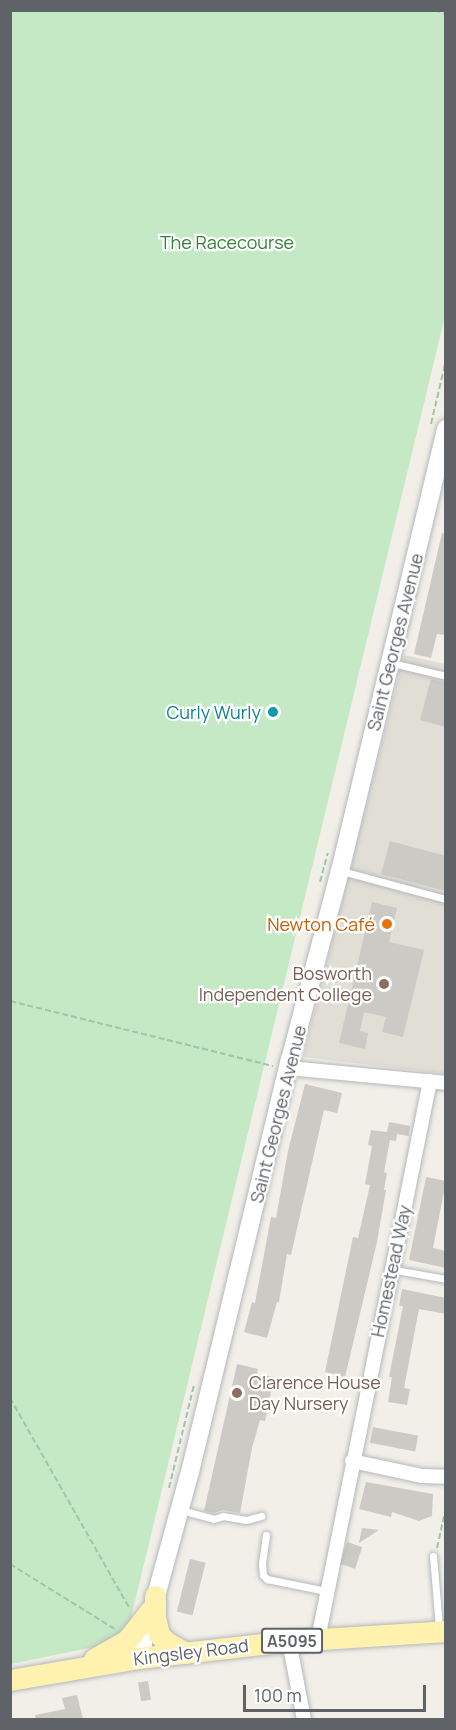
<!DOCTYPE html>
<html>
<head>
<meta charset="utf-8">
<style>
  body { margin:0 }
  #map { position:relative; width:456px; height:1730px; overflow:hidden; background:#f1efe8; font-family:Manrope,sans-serif }
  div>[style] { position:absolute }
  [style*='--x'] { left:calc(var(--x)*1px); top:calc(var(--y)*1px); width:calc(var(--w)*1px); rotate:calc(var(--a)*1deg) }
  .education>* { inset:0; background:#e1ded6 }
  .green>* { inset:0; background:#c5e8c5 }
  .building>* { inset:0; background:#cccac5; transform-origin:0 0 }
  .path>* { height:2px; margin-top:-1px; transform-origin:0; background:repeating-linear-gradient(90deg,#9cc7a9 0 6px,transparent 0 9px) }
  .roads { filter:drop-shadow(0 0 2px #b5b8bc) drop-shadow(0 0 2px #b5b8bc) }
  .lane>* { height:7px; margin:-3.5px; padding:0 3.5px; transform-origin:3.5px; border-radius:3.5px; background:#fff }
  .street>* { height:14px; margin:-7px; padding:0 7px; transform-origin:7px; border-radius:7px; background:#fff }
  .secondary>* { height:18px; margin:-9px; padding:0 9px; transform-origin:9px; border-radius:9px; background:#fff }
  .primary>* { height:21px; margin:-10.5px; padding:0 10.5px; transform-origin:10.5px; border-radius:10.5px; background:#fff2af }
  .dots>* { width:16px; height:16px; translate:-50% -50%; box-sizing:border-box; border:3px solid #fff; border-radius:50% }
  span { translate:-50% -50%; white-space:nowrap; text-align:center; line-height:1.15; -webkit-text-stroke:4.5px #fff; paint-order:stroke }
  .shield-label span { padding:2px 4px; background:#fff; border:2px solid; border-radius:4px; -webkit-text-stroke-width:0 }
  .shield-label { font-size:16px; color:#5f6368; font-weight:700 }
  .park-label { font-size:18px; color:#348238 }
  .street-label { font-size:18px; color:#5f6368 }
  .culture-label { font-size:18px; color:#0d838f }
  .right { translate:-100% -50%; text-align:right }
  .food-label { font-size:18px; color:#c56008 }
  .education-label { font-size:18px; color:#785e54 }
  .left { translate:0 -50%; text-align:left }
  .frame { position:absolute; inset:0; border:12px solid #5f6368; pointer-events:none }
  .scale { position:absolute; left:243px; top:1685px; width:183px; height:27px; box-sizing:border-box; border:3px solid #5f6368; border-top:0; padding-left:8px; font-size:18px; line-height:21px; white-space:nowrap; color:#5f6368; -webkit-text-stroke:4px #fff; paint-order:stroke }
</style>
</head>
<body>
<div id="map">
  <div class="education">
    <div style="clip-path:polygon(404px 655px,445px 664px,445px 1074px,303px 1057px)"></div>
  </div>
  <div class="green">
    <div style="clip-path:polygon(10px 11px,446px 11px,445px 316px,129px 1626px,104px 1645px,11px 1664px)"></div>
  </div>
  <div class="building">
    <div style="clip-path:polygon(442px 533px,446px 534px,446px 635px,437px 634px,431px 658px,414px 654px)"></div>
    <div style="clip-path:polygon(431px 679px,446px 683px,446px 727px,420px 720px)"></div>
    <div style="clip-path:polygon(390px 841px,446px 856px,446px 891px,381px 874px)"></div>
    <div style="clip-path:polygon(372px 902px,397px 908px,389px 942px,424px 950px,403px 1037px,382px 1032px,386px 1017px,364px 1012px,360px 1031px,368px 1033px,365px 1049px,339px 1043px)"></div>
    <div style="clip-path:polygon(305px 1084px,342px 1093px,337px 1113px,324px 1110px,291px 1255px,287px 1254px,279px 1302px,277px 1302px,267px 1338px,244px 1332px,252px 1302px,255px 1303px,271px 1217px,276px 1218px,288px 1151px)"></div>
    <div style="clip-path:polygon(389px 1122px,410px 1126px,409px 1136px,397px 1134px,396px 1141px,390px 1140px,384px 1172px,387px 1173px,384px 1190px,386px 1190px,377px 1242px,345px 1377px,325px 1372px,353px 1237px,358px 1238px,370px 1185px,365px 1184px,372px 1146px,368px 1145px,371px 1130px,387px 1132px)"></div>
    <div style="clip-path:polygon(426px 1177px,446px 1181px,433px 1248px,446px 1251px,446px 1268px,409px 1260px)"></div>
    <div style="clip-path:polygon(402px 1289px,446px 1298px,446px 1314px,419px 1309px,404px 1388px,410px 1389px,407px 1405px,388px 1402px,392px 1377px,389px 1377px,403px 1306px,399px 1306px)"></div>
    <div style="clip-path:polygon(237px 1364px,258px 1369px,257px 1374px,274px 1377px,265px 1421px,260px 1420px,252px 1448px,240px 1513px,223px 1510px,214px 1513px,204px 1511px)"></div>
    <div style="left:373px;top:1427px;width:46px;height:16px;rotate:11deg"></div>
    <div style="clip-path:polygon(366px 1482px,433px 1494px,432px 1516px,419px 1521px,392px 1512px,391px 1517px,359px 1509px)"></div>
    <div style="clip-path:polygon(362px 1528px,379px 1530px,359px 1543px)"></div>
    <div style="left:347px;top:1542px;width:16px;height:23px;rotate:18deg"></div>
    <div style="left:190px;top:1559px;width:16px;height:54px;rotate:14deg"></div>
    <div style="left:148px;top:1681px;width:19px;height:10px;rotate:81deg"></div>
    <div style="clip-path:polygon(77px 1695px,83px 1719px,36px 1719px,35px 1715px,65px 1709px,62px 1698px)"></div>
  </div>
  <div class="path">
    <div style="--x:435;--y:10;--w:12;--a:20"></div>
    <div style="--x:431;--y:424;--w:66;--a:-76.8"></div>
    <div style="--x:320;--y:882;--w:30;--a:-75"></div>
    <div style="--x:10;--y:1001;--w:271;--a:13.9"></div>
    <div style="--x:10;--y:1398;--w:243;--a:60.4"></div>
    <div style="--x:169;--y:1488;--w:106;--a:-76.4"></div>
    <div style="--x:437;--y:1548;--w:42;--a:-77.6"></div>
    <div style="--x:10;--y:1564;--w:123;--a:31.8"></div>
  </div>
  <div class="roads">
    <div class="lane">
      <div style="--x:392;--y:663;--w:56;--a:13.5"></div>
      <div style="--x:342;--y:871;--w:108;--a:15.1"></div>
      <div style="--x:390;--y:1269;--w:57;--a:10.1"></div>
      <div style="--x:181;--y:1510;--w:34;--a:15"></div>
      <div style="--x:214;--y:1519;--w:9;--a:-18"></div>
      <div style="--x:223;--y:1516;--w:23;--a:10"></div>
      <div style="--x:246;--y:1520;--w:16;--a:-15"></div>
      <div style="--x:266;--y:1535;--w:29;--a:98"></div>
      <div style="--x:262;--y:1564;--w:11;--a:85"></div>
      <div style="--x:263;--y:1575;--w:6;--a:45"></div>
      <div style="--x:267;--y:1579;--w:60;--a:11.5"></div>
      <div style="--x:433;--y:1556;--w:72;--a:85.2"></div>
    </div>
    <div class="street">
      <div style="--x:288;--y:1068;--w:159;--a:5.4"></div>
      <div style="--x:352;--y:1461;--w:72;--a:12.1"></div>
      <div style="--x:422;--y:1476;--w:24;--a:2"></div>
      <div style="--x:318;--y:1639;--w:569;--a:-78.65"></div>
      <div style="--x:289;--y:1641;--w:80;--a:79.2"></div>
    </div>
    <div class="secondary">
      <div style="--x:139;--y:1658;--w:193;--a:-74.7"></div>
      <div style="--x:190;--y:1472;--w:424;--a:-76.4"></div>
      <div style="--x:290;--y:1060;--w:196;--a:-75.2"></div>
      <div style="--x:340;--y:871;--w:455;--a:-76.5"></div>
    </div>
    <div class="primary">
      <div style="--x:155;--y:1596;--w:21;--a:90"></div>
      <div style="--x:155;--y:1617;--w:17;--a:77"></div>
      <div style="--x:159;--y:1634;--w:9;--a:49"></div>
      <div style="--x:165;--y:1641;--w:24;--a:30"></div>
      <div style="--x:94;--y:1659;--w:39;--a:-30"></div>
      <div style="--x:128;--y:1639;--w:37;--a:-52"></div>
      <div style="--x:10;--y:1680;--w:131;--a:-9.7"></div>
      <div style="--x:139;--y:1658;--w:151;--a:-6.5"></div>
      <div style="--x:289;--y:1641;--w:157;--a:-3.6"></div>
    </div>
  </div>
  <div class="dots">
    <div style="left:273px;top:712px;background:#0f9aa8"></div>
    <div style="left:387px;top:924px;background:#e8710a"></div>
    <div style="left:384px;top:984px;background:#8d6e63"></div>
    <div style="left:237px;top:1393px;background:#8d6e63"></div>
  </div>
  <div class="shield-label">
    <span style="left:292px;top:1641px">A5095</span>
  </div>
  <div class="park-label">
    <span style="left:227px;top:242px">The Racecourse</span>
  </div>
  <div class="street-label">
    <span style="left:395px;top:642px;rotate:-76deg">Saint Georges Avenue</span>
    <span style="left:278px;top:1114px;rotate:-76deg">Saint Georges Avenue</span>
    <span style="left:391px;top:1271px;rotate:-78deg">Homestead Way</span>
    <span style="left:191px;top:1652px;rotate:-7deg">Kingsley Road</span>
  </div>
  <div class="culture-label">
    <span class="right" style="left:261px;top:712px">Curly Wurly</span>
  </div>
  <div class="food-label">
    <span class="right" style="left:375px;top:924px">Newton Café</span>
  </div>
  <div class="education-label">
    <span class="right" style="left:372px;top:984px">Bosworth<br>Independent College</span>
    <span class="left" style="left:249px;top:1393px">Clarence House<br>Day Nursery</span>
  </div>
  <div class="frame"></div>
  <div class="scale">100 m</div>
</div>
</body>
</html>
